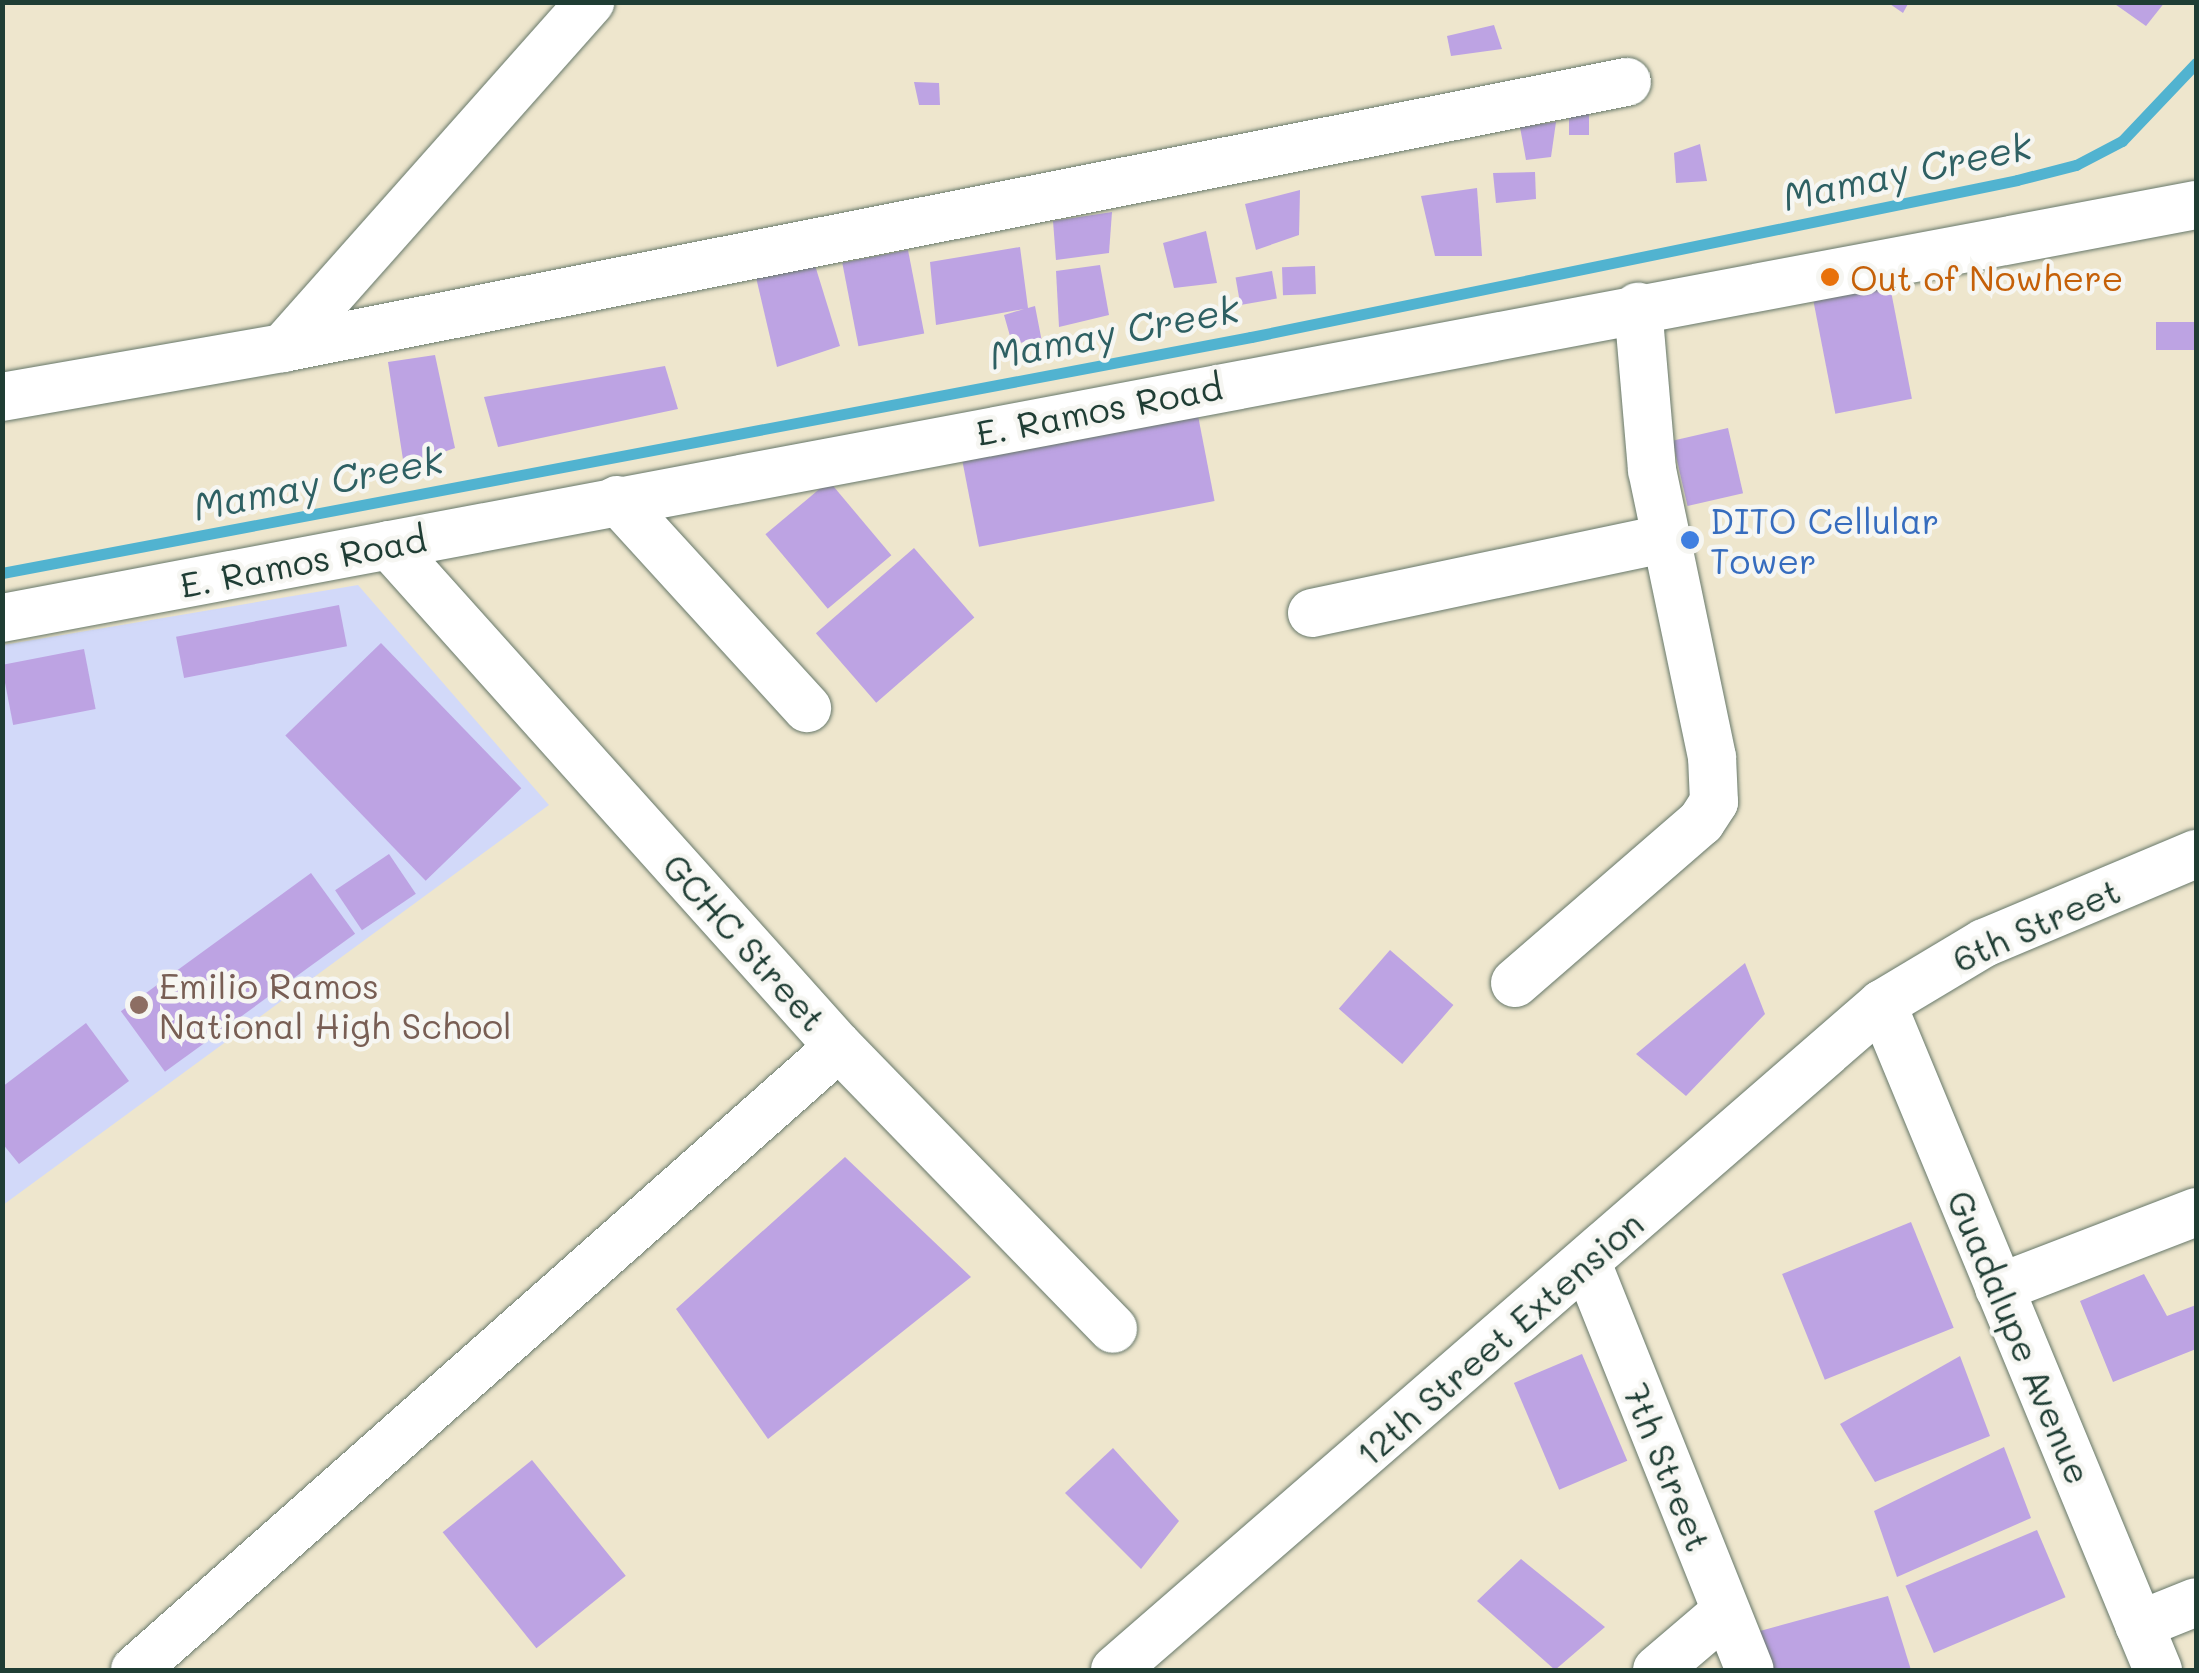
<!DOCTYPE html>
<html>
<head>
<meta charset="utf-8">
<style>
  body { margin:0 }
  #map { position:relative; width:2199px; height:1673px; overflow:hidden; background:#eee6cd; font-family:Mali,sans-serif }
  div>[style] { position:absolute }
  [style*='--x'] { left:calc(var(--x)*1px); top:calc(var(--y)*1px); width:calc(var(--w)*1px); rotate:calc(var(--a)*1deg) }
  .built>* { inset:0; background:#d2d9f9 }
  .stream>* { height:11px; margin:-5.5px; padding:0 5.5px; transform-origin:5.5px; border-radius:5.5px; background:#51b3d0 }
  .building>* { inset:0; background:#bda3e3; transform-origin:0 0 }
  .roads { filter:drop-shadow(0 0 2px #67786a) drop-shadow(0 0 2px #67786a) }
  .minor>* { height:48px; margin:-24px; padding:0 24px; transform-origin:24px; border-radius:24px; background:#fff }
  .dots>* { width:28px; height:28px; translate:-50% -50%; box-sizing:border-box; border:5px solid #f6f6f2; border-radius:50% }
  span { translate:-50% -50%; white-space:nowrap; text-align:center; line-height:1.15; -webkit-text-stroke:9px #f6f6f2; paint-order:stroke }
  .food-label { font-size:35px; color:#c56008 }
  .left { translate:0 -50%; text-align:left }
  .street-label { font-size:35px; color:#1f3d34 }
  .shop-label { font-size:35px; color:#366cbe }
  .education-label { font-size:35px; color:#785e54 }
  .water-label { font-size:38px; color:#2e6063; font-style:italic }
  .frame { position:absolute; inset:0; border:5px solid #1f3d34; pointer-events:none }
</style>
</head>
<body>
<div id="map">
  <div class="built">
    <div style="clip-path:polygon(358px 585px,549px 805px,3px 1205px,3px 645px)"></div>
  </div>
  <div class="stream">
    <div style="--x:2;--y:573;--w:1271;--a:-10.7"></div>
    <div style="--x:1251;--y:337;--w:782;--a:-11.58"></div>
    <div style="--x:2017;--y:180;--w:61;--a:-14.3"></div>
    <div style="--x:2076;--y:165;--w:52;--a:-27.6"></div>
    <div style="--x:2122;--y:141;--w:108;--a:-46.5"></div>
  </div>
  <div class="building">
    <div style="clip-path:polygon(1887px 2px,1909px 2px,1903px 13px)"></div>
    <div style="clip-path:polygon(2112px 2px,2165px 2px,2146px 26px)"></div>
    <div style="clip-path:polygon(1494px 25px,1502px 49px,1451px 56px,1447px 36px)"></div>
    <div style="clip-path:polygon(914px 82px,939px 83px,940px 105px,919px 105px)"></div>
    <div style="left:1569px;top:111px;width:20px;height:24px"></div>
    <div style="clip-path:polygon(1556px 122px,1551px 157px,1526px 160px,1520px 127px)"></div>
    <div style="clip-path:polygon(1700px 144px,1707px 181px,1676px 183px,1674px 153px)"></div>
    <div style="clip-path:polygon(1535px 172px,1536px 199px,1496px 203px,1493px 173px)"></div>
    <div style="clip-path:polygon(1477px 188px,1482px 256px,1435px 256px,1421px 196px)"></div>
    <div style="clip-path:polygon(1300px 190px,1299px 235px,1256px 250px,1245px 204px)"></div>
    <div style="clip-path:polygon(1112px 212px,1109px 253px,1056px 260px,1053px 221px)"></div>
    <div style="clip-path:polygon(1206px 231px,1217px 283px,1174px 288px,1163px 243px)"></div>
    <div style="clip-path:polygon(1020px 247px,1028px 308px,1035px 306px,1042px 342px,1012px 343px,1004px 315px,1024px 309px,936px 325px,930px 262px)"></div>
    <div style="left:908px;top:250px;width:85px;height:67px;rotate:79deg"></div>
    <div style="clip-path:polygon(814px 262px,840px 346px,777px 367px,755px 273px)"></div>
    <div style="clip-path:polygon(1100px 265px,1109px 315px,1059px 327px,1056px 271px)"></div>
    <div style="left:1315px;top:266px;width:28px;height:33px;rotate:88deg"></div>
    <div style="left:1272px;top:271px;width:28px;height:37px;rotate:80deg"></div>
    <div style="left:1889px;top:281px;width:120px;height:78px;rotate:79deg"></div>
    <div style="left:2196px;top:322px;width:28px;height:40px;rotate:90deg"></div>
    <div style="clip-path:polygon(435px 355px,455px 448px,404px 466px,388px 362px)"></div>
    <div style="clip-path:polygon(665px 366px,678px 409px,498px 447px,484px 397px)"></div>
    <div style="left:1194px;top:395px;width:108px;height:240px;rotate:79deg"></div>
    <div style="left:1728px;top:428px;width:67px;height:57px;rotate:77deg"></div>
    <div style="left:829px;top:481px;width:97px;height:83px;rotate:50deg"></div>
    <div style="left:914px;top:548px;width:92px;height:130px;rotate:49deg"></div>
    <div style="left:339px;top:605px;width:42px;height:166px;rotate:79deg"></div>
    <div style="left:381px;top:643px;width:202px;height:133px;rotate:46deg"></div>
    <div style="left:84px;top:649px;width:61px;height:84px;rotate:79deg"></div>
    <div style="left:389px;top:854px;width:48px;height:65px;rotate:56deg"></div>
    <div style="left:311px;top:873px;width:75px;height:235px;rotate:54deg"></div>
    <div style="left:1390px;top:950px;width:84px;height:78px;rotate:41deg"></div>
    <div style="clip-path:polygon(1745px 963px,1765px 1014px,1686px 1096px,1636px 1054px)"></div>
    <div style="clip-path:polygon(86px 1023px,129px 1081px,19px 1164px,2px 1143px,2px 1087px)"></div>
    <div style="clip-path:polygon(845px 1157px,971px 1277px,768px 1439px,676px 1309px)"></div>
    <div style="left:1911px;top:1222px;width:114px;height:139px;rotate:68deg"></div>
    <div style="clip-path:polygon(2144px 1274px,2167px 1316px,2196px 1305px,2196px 1349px,2113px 1382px,2080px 1301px)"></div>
    <div style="left:1582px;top:1354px;width:116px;height:74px;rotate:67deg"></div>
    <div style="clip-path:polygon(1960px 1356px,1990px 1436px,1875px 1482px,1840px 1424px)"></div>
    <div style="clip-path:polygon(2004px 1447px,2031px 1518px,1897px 1577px,1874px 1511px)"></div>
    <div style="clip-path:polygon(1113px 1448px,1179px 1521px,1141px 1569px,1065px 1493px)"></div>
    <div style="left:532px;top:1460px;width:149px;height:115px;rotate:51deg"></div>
    <div style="left:2037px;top:1530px;width:73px;height:143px;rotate:67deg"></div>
    <div style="clip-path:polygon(1521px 1559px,1605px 1627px,1555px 1670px,1477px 1601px)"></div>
    <div style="clip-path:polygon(1888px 1596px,1911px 1670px,1773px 1670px,1760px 1631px)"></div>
  </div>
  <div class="roads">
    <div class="minor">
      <div style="--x:283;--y:348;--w:463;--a:-48.4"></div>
      <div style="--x:2;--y:397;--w:285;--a:-9.9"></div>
      <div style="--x:283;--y:348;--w:1370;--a:-11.2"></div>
      <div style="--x:617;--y:500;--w:282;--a:47.6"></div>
      <div style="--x:389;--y:545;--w:674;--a:48.13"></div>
      <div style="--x:839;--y:1047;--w:393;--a:45.8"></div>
      <div style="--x:1312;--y:613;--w:359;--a:-11.9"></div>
      <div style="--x:2;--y:618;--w:2233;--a:-10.66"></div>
      <div style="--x:1515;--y:983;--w:246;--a:-40.9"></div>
      <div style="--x:1701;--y:822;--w:24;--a:-57"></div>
      <div style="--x:1714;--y:802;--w:45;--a:-92.5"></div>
      <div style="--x:1712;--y:757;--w:293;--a:-101.8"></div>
      <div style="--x:1652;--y:470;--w:164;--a:-94.9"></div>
      <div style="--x:1882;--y:1004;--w:721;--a:67.49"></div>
      <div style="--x:1587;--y:1263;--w:438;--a:68.2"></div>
      <div style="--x:1999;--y:1288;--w:211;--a:-21.1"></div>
      <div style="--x:2139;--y:1625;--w:61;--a:-22"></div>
      <div style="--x:135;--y:1670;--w:940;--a:-41.51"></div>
      <div style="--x:1115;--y:1670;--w:1016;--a:-40.97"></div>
      <div style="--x:1882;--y:1004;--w:119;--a:-30.9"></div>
      <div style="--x:1984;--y:943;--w:230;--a:-22.8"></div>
      <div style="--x:1657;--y:1670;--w:89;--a:-40.5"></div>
    </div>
  </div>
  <div class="dots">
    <div style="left:1830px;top:277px;background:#e8710a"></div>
    <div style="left:1690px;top:540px;background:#3f7fe0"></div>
    <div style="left:139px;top:1005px;background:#8d6e63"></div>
  </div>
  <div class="food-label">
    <span class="left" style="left:1850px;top:277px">Out of Nowhere</span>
  </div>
  <div class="street-label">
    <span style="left:1099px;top:409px;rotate:-11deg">E. Ramos Road</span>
    <span style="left:303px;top:561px;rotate:-11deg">E. Ramos Road</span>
    <span style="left:2036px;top:924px;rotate:-24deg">6th Street</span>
    <span style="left:745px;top:942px;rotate:48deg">GCHC Street</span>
    <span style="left:2020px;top:1337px;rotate:67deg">Guadalupe Avenue</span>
    <span style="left:1499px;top:1338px;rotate:-41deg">12th Street Extension</span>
    <span style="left:1668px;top:1467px;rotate:68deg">7th Street</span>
  </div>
  <div class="shop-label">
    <span class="left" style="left:1710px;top:540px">DITO Cellular<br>Tower</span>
  </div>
  <div class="education-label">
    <span class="left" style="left:159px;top:1005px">Emilio Ramos<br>National High School</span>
  </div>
  <div class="water-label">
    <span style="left:1907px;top:171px;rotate:-12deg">Mamay Creek</span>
    <span style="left:1114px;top:332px;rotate:-11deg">Mamay Creek</span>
    <span style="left:318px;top:483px;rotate:-11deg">Mamay Creek</span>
  </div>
  <div class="frame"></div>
</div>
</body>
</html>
